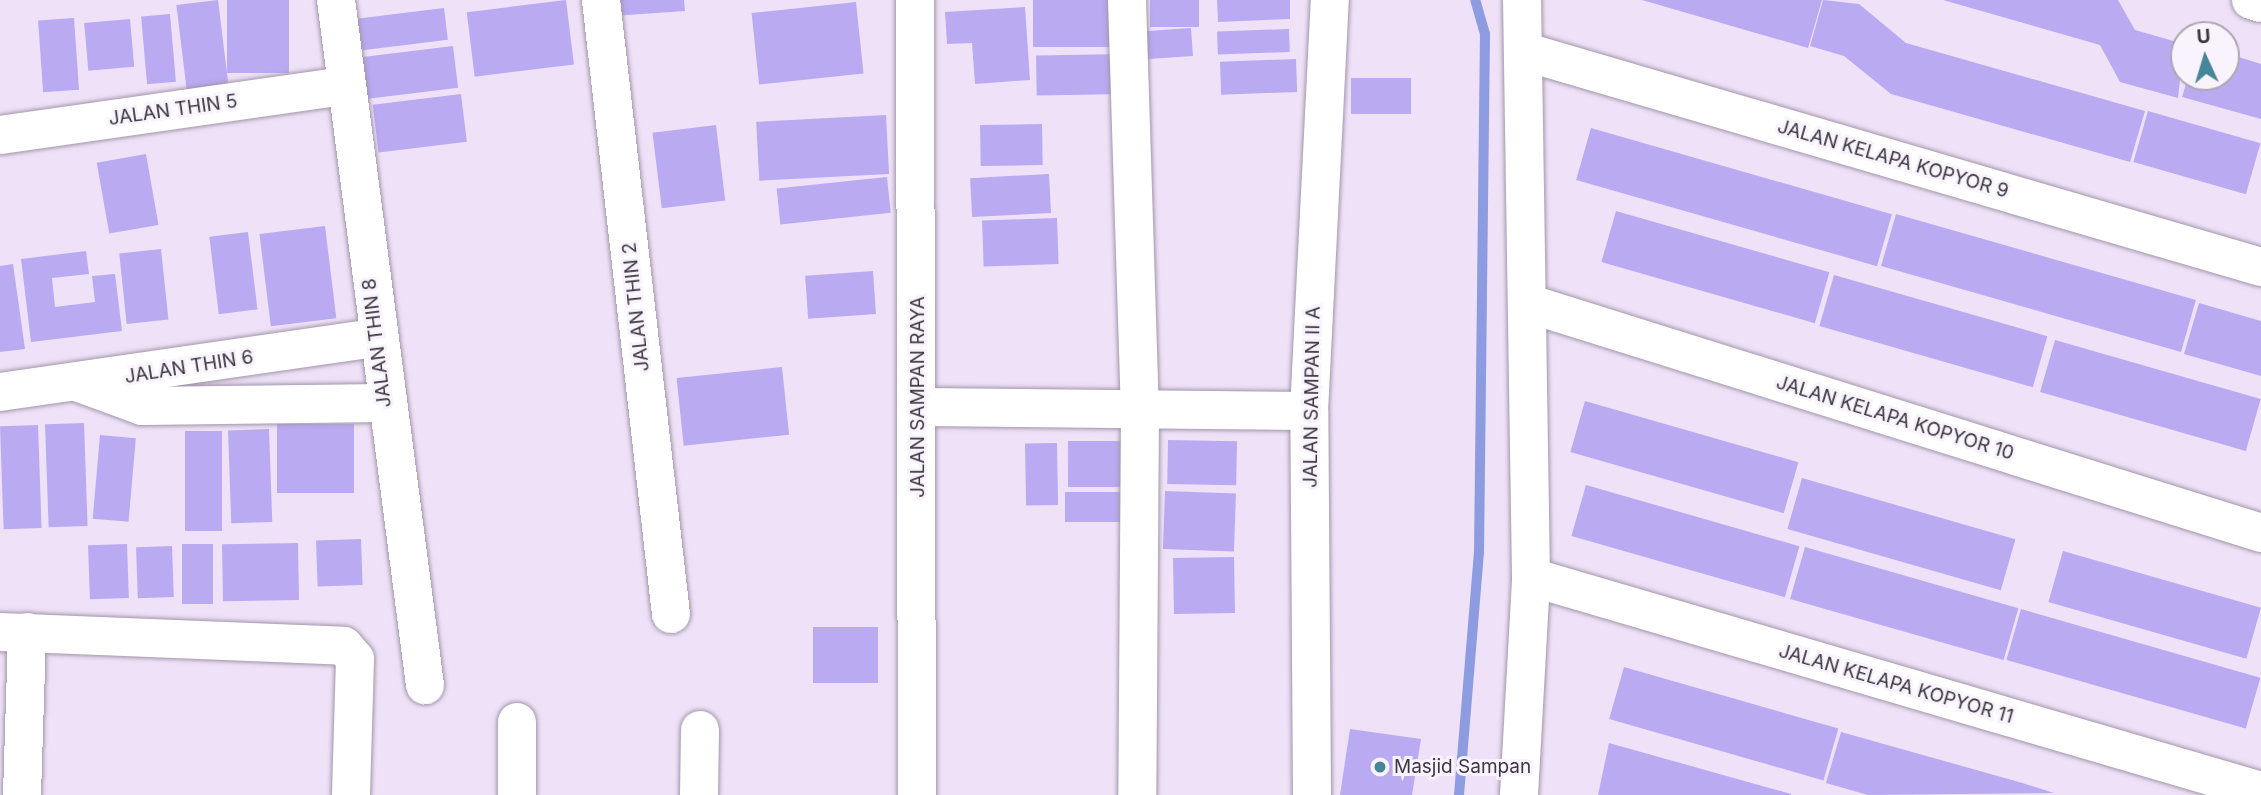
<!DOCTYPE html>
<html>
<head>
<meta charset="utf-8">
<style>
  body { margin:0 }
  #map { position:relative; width:2261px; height:795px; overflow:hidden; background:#efe2f8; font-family:Inter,sans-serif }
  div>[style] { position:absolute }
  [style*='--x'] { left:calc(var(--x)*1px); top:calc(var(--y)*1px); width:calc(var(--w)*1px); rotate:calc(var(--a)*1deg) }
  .stream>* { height:10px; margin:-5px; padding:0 5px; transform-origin:5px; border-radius:5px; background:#8d9be0 }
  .building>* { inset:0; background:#b9aaf2; transform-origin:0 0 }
  .roads { filter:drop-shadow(0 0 2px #a296aa) drop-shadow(0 0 2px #a296aa) }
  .minor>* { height:38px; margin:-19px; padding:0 19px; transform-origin:19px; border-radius:19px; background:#fff }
  .dots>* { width:19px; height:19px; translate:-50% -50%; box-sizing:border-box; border:4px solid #f8f3fc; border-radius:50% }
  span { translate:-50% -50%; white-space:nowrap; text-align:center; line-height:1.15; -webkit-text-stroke:6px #f8f3fc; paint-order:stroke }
  .street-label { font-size:19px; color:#3d3840 }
  .poi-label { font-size:19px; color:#3d3840 }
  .left { translate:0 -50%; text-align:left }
  .north { position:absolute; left:2170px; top:21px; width:70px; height:70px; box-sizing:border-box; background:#f8f3fc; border:2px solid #ada8b1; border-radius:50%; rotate:356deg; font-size:19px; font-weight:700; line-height:28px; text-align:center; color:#3d3840 }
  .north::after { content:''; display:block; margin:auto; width:24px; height:32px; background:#458698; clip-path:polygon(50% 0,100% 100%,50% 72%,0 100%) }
</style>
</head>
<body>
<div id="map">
  <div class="stream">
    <div style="--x:1459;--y:795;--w:243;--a:-85.3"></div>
    <div style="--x:1479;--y:553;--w:519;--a:-89.34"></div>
    <div style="--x:1485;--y:34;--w:35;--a:-106"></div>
  </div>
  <div class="building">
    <div style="left:218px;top:0;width:85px;height:42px;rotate:83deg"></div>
    <div style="left:227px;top:0;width:62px;height:73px"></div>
    <div style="left:566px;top:0;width:65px;height:100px;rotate:83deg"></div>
    <div style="clip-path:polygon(612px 0,684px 0,685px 11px,613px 16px)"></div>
    <div style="left:1033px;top:0;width:90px;height:47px"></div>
    <div style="left:1150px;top:0;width:49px;height:27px"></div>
    <div style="clip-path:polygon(1217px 0,1290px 0,1290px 19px,1218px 22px)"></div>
    <div style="clip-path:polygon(1642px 0,1822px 0,1808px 48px)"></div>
    <div style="clip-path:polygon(1823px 0,1859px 4px,1906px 43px,2145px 111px,2130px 162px,1891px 94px,1844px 56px,1810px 46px)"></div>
    <div style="clip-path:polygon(1943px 0,2118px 0,2135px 30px,2184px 44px,2178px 98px,2120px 82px,2100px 45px)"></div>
    <div style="left:856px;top:2px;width:72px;height:105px;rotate:84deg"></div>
    <div style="clip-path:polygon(1025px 7px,1030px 80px,975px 84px,972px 43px,947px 44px,945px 12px)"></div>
    <div style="left:444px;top:8px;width:32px;height:90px;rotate:83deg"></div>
    <div style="left:170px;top:14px;width:68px;height:29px;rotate:85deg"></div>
    <div style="left:74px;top:18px;width:72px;height:36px;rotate:86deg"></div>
    <div style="left:130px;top:19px;width:48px;height:46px;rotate:85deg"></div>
    <div style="left:1191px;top:28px;width:28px;height:58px;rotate:86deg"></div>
    <div style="left:1289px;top:29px;width:23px;height:72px;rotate:88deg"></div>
    <div style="left:453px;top:46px;width:42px;height:101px;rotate:83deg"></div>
    <div style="clip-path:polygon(2226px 53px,2261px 64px,2261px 119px,2182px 97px,2188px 77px,2226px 77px)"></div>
    <div style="left:1124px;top:54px;width:40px;height:88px;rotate:89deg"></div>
    <div style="left:1296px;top:59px;width:33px;height:76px;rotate:88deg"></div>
    <div style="left:1351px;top:78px;width:60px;height:36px"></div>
    <div style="left:461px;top:94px;width:48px;height:89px;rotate:83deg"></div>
    <div style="left:2148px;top:111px;width:117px;height:53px;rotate:16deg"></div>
    <div style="left:886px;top:115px;width:59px;height:130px;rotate:87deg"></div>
    <div style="left:1042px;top:124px;width:41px;height:62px;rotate:89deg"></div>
    <div style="left:716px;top:125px;width:76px;height:64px;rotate:83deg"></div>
    <div style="left:1591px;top:128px;width:313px;height:54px;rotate:16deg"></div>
    <div style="left:146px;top:154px;width:72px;height:50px;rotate:80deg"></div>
    <div style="left:1049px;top:174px;width:39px;height:79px;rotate:87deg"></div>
    <div style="left:887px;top:177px;width:36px;height:111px;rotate:84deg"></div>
    <div style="left:1616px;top:211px;width:222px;height:53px;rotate:16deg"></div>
    <div style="left:1896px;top:214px;width:312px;height:54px;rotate:16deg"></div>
    <div style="left:1057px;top:218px;width:46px;height:75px;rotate:88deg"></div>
    <div style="left:325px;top:226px;width:93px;height:66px;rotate:83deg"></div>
    <div style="left:248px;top:232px;width:78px;height:39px;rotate:83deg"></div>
    <div style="left:161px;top:249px;width:71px;height:42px;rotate:84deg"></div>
    <div style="clip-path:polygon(86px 251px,89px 274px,52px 278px,55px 307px,95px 302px,92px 276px,115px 274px,122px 331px,31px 342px,21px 259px)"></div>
    <div style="clip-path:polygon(13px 264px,25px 349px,0 352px,0 266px)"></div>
    <div style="left:873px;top:271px;width:43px;height:68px;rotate:86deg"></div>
    <div style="left:1834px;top:275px;width:222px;height:53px;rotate:16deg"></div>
    <div style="clip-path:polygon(2199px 303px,2261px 321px,2261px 376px,2184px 354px)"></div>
    <div style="left:2055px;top:340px;width:214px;height:54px;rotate:16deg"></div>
    <div style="left:782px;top:367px;width:68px;height:106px;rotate:84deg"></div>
    <div style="left:1585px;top:401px;width:222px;height:53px;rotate:16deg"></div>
    <div style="left:84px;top:423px;width:103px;height:39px;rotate:88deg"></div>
    <div style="left:354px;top:424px;width:69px;height:77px;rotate:90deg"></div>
    <div style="left:38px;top:425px;width:103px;height:38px;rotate:88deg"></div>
    <div style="left:269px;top:429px;width:93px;height:41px;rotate:88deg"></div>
    <div style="left:185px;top:431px;width:37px;height:100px"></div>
    <div style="left:100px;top:435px;width:36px;height:84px;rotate:5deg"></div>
    <div style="left:1168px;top:440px;width:69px;height:44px;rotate:1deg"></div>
    <div style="left:1068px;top:441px;width:63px;height:46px"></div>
    <div style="left:1057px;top:443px;width:62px;height:32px;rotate:89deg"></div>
    <div style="left:1802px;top:478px;width:222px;height:53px;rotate:16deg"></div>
    <div style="left:1586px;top:485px;width:222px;height:53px;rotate:16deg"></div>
    <div style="left:1165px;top:491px;width:71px;height:58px;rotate:2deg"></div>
    <div style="left:1065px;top:492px;width:69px;height:30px"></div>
    <div style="left:361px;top:539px;width:46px;height:45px;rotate:88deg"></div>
    <div style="left:298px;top:543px;width:57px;height:76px;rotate:89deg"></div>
    <div style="left:127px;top:544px;width:54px;height:39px;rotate:88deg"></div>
    <div style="left:182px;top:544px;width:31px;height:60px"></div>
    <div style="left:172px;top:546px;width:51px;height:36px;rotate:88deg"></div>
    <div style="left:1805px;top:547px;width:222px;height:54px;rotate:16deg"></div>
    <div style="left:2063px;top:551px;width:206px;height:53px;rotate:16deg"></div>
    <div style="left:1234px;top:557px;width:56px;height:61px;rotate:89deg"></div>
    <div style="left:2021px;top:609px;width:249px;height:53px;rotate:16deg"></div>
    <div style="left:813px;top:627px;width:65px;height:56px"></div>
    <div style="left:1624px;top:667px;width:223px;height:54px;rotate:16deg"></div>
    <div style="clip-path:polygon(1350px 729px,1421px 739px,1412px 795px,1340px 795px)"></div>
    <div style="clip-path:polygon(1841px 732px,2019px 782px,2054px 793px,1868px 795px,1826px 783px)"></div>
    <div style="clip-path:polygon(1609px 743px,1791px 794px,1791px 795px,1598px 795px)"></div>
  </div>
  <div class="roads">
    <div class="minor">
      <div style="--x:336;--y:0;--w:691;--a:82.6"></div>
      <div style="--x:601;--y:0;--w:618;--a:83.5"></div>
      <div style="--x:915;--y:0;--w:795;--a:89.86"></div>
      <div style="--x:1127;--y:0;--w:412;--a:88.2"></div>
      <div style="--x:1140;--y:412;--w:383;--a:90.4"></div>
      <div style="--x:2251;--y:0;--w:10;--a:17"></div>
      <div style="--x:1526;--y:52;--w:766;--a:16.31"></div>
      <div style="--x:0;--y:135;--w:348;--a:-8.1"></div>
      <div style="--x:1530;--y:304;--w:766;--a:17.39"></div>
      <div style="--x:79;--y:383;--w:67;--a:20.1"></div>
      <div style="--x:142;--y:406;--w:242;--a:-0.7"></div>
      <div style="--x:0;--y:392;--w:381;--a:-8.2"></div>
      <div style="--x:919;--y:407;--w:390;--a:0.6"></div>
      <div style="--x:1531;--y:577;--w:761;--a:16.34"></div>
      <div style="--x:0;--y:632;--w:344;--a:2.3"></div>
      <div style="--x:344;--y:646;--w:17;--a:50"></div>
      <div style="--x:355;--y:659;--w:136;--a:91.7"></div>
      <div style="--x:22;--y:795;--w:163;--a:-88.2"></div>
      <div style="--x:517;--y:795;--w:73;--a:-90"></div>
      <div style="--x:699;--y:795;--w:65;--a:-89.1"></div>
      <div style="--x:1312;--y:795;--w:384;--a:-90.4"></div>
      <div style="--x:1309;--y:411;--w:412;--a:-87.1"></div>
      <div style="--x:1519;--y:795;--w:218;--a:-86.8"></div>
      <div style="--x:1531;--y:577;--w:577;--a:-90.89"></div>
    </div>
  </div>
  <div class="dots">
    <div style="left:1380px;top:767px;background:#458698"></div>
  </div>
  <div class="street-label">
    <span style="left:173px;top:110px;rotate:-8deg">JALAN THIN 5</span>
    <span style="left:1893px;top:159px;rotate:16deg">JALAN KELAPA KOPYOR 9</span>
    <span style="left:636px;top:307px;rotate:-96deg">JALAN THIN 2</span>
    <span style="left:377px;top:343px;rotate:-97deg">JALAN THIN 8</span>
    <span style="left:189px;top:367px;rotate:-9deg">JALAN THIN 6</span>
    <span style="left:918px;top:397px;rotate:-90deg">JALAN SAMPAN RAYA</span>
    <span style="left:1312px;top:397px;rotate:-89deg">JALAN SAMPAN II A</span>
    <span style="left:1895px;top:418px;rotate:17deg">JALAN KELAPA KOPYOR 10</span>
    <span style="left:1896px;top:684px;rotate:16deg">JALAN KELAPA KOPYOR 11</span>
  </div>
  <div class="poi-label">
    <span class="left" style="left:1394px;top:767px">Masjid Sampan</span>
  </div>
  <div class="north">U</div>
</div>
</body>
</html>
